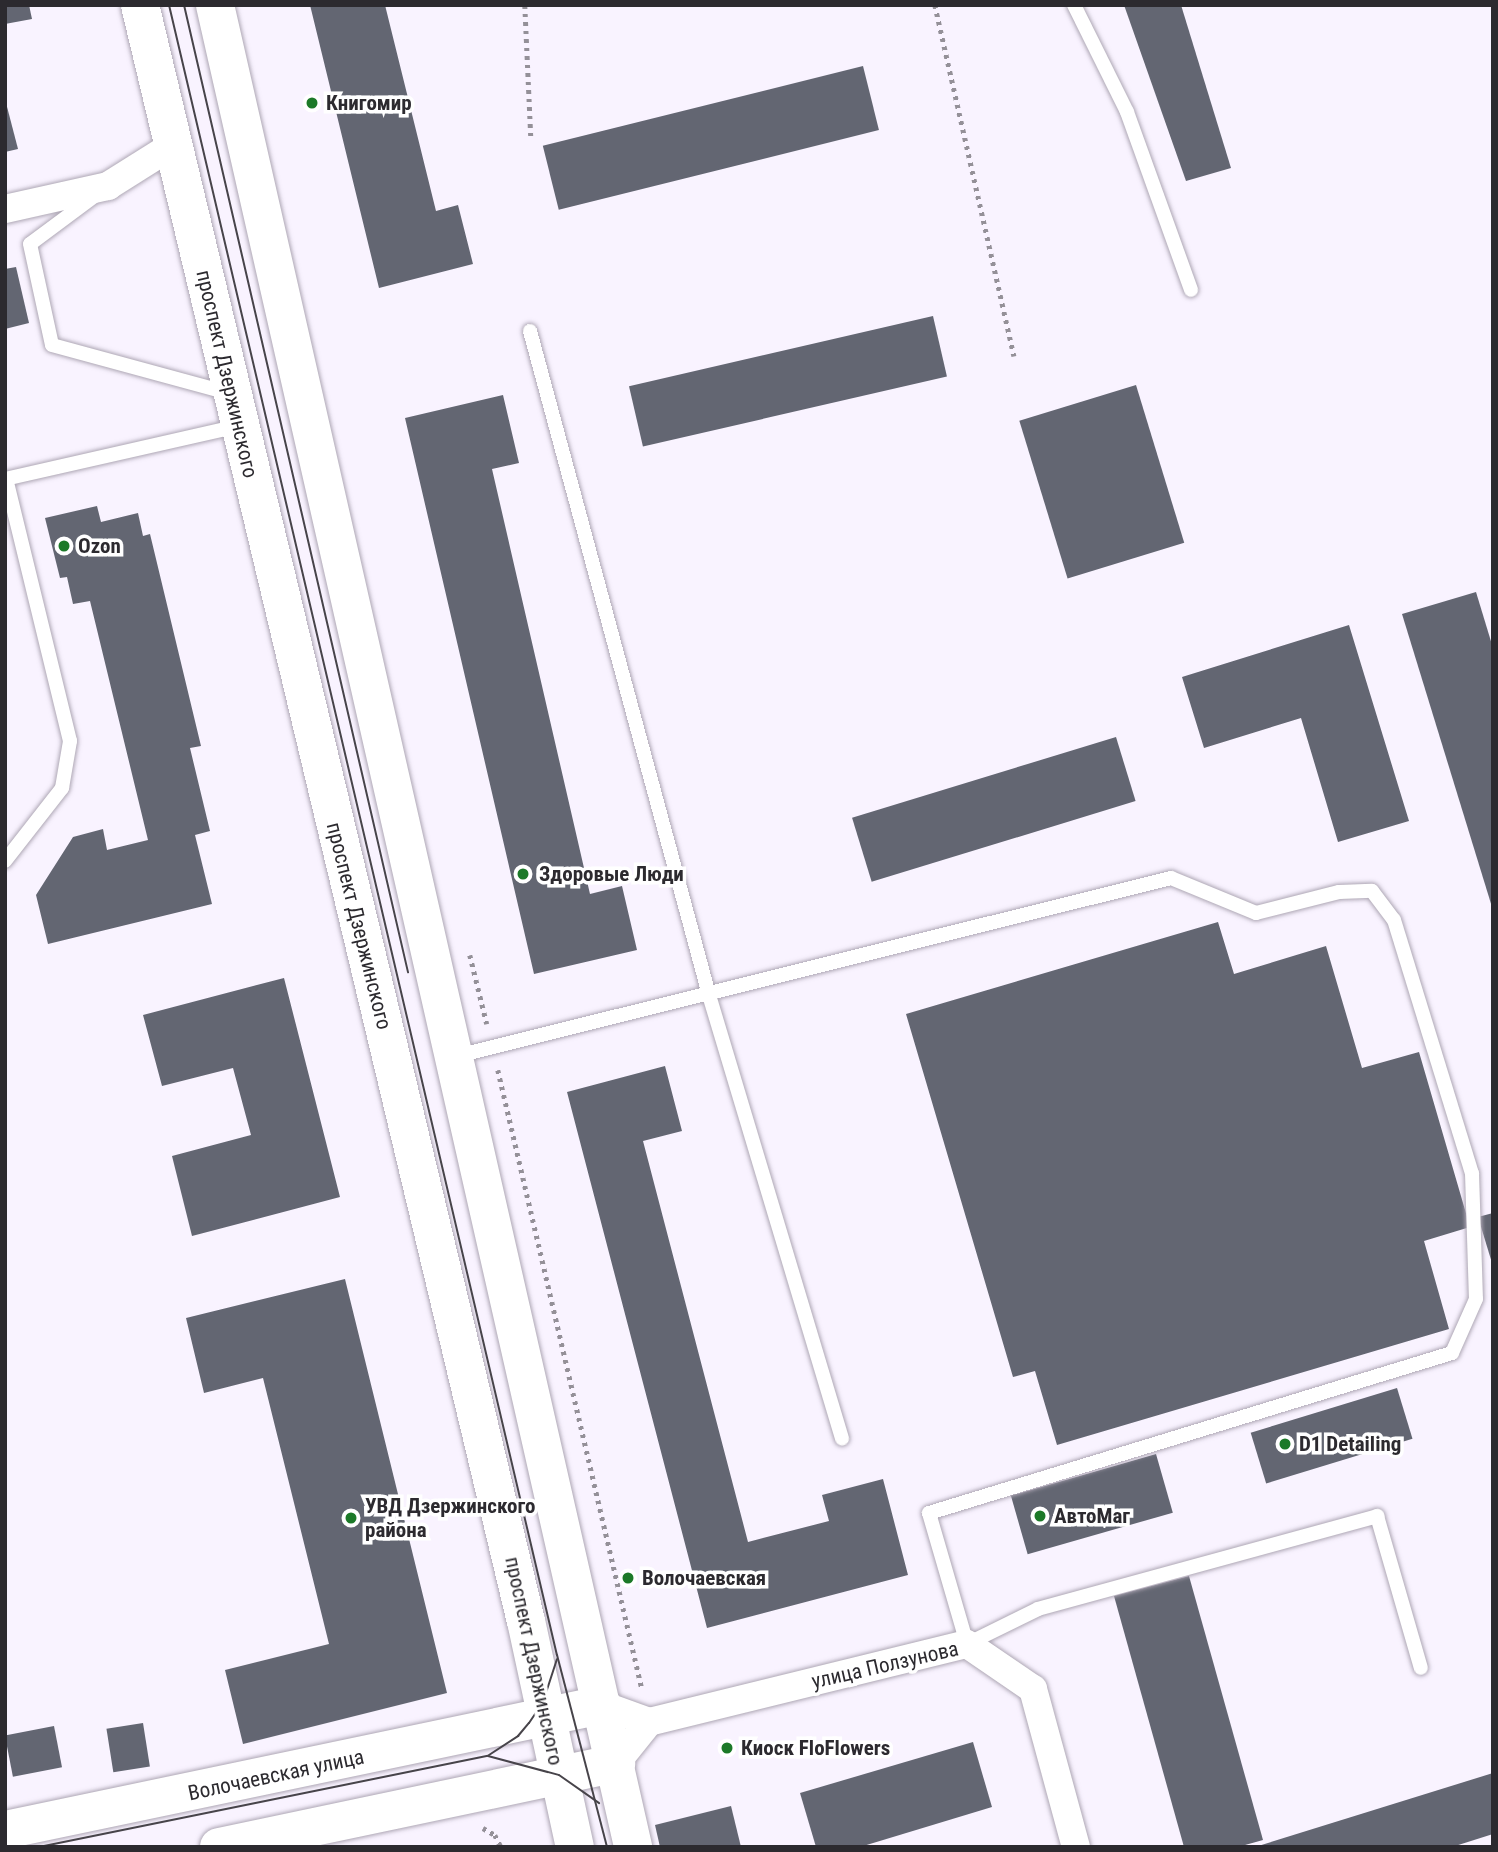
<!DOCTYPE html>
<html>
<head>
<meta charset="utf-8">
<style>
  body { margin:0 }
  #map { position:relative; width:1498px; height:1852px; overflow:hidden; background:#f9f3ff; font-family:"Roboto Condensed",sans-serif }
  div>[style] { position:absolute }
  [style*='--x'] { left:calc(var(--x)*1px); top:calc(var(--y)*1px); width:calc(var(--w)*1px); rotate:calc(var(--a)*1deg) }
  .building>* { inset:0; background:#636672; transform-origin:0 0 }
  .path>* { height:4.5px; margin-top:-2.25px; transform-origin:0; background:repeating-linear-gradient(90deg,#949098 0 3.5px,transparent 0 8.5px) }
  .roads { filter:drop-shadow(0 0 2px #aea7b5) drop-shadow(0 0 2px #aea7b5) }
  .lane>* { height:14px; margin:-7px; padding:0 7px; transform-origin:7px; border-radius:7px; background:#fff }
  .street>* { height:28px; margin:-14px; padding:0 14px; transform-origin:14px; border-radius:14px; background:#fff }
  .secondary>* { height:38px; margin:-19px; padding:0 19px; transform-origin:19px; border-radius:19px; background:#fff }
  .tram>* { height:2px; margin:-1px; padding:0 1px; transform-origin:1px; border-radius:1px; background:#47444a }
  .dots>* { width:19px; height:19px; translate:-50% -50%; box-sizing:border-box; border:4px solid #fff; border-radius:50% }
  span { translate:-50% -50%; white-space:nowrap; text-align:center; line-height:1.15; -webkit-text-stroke:7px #fff; paint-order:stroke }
  .poi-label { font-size:21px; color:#2c2a2f; font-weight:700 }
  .left { translate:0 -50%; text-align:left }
  .street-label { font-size:21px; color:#2c2a2f }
  .frame { position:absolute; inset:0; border:7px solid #2c2a2f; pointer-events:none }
</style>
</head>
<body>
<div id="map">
  <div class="building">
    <div style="clip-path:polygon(5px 5px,29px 5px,32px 19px,5px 24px)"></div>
    <div style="clip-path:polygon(310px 5px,385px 5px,436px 211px,458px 205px,473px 264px,379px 288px)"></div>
    <div style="clip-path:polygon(1124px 5px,1181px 5px,1231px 168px,1186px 181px)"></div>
    <div style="left:863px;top:66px;width:66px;height:330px;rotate:76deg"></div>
    <div style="clip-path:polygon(5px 99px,18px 149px,5px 152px)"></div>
    <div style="clip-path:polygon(16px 267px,29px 323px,5px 329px,5px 269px)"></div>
    <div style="left:933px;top:316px;width:62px;height:312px;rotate:77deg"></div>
    <div style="left:1136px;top:385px;width:165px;height:122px;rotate:73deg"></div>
    <div style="clip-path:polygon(503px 395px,519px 463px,492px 469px,590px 894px,622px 886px,637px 950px,534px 974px,405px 418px)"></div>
    <div style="clip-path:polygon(97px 506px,101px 522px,138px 513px,143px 536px,150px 534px,201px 746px,190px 748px,210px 831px,195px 835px,212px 904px,48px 944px,36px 895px,73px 837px,103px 829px,107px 850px,148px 840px,90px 601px,73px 604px,67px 577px,60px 578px,45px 518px)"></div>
    <div style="clip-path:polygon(1476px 592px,1493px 648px,1492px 907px,1402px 614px)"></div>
    <div style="clip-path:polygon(1349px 625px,1409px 821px,1338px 842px,1301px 718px,1204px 748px,1182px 677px)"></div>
    <div style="left:1116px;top:737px;width:67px;height:276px;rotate:73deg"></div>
    <div style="clip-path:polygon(1218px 922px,1234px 974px,1326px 946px,1362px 1068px,1419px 1052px,1470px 1227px,1424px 1241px,1449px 1329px,1057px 1445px,1035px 1371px,1013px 1377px,906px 1014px)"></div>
    <div style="clip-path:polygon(284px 978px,340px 1197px,192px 1236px,172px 1156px,251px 1135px,233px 1068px,162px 1086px,143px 1015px)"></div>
    <div style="clip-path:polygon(665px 1066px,682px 1131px,643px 1141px,748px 1542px,829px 1521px,822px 1495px,883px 1479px,908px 1575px,707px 1628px,567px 1092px)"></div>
    <div style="clip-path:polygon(1493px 1213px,1493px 1263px,1492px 1263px,1478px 1217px)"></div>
    <div style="clip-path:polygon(345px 1279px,447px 1693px,243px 1744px,225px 1670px,329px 1644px,263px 1378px,204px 1393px,186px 1318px)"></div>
    <div style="left:1397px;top:1388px;width:53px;height:153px;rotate:73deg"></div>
    <div style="left:1156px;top:1454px;width:61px;height:151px;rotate:74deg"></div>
    <div style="clip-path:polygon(1189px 1576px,1263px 1840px,1238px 1847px,1184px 1847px,1114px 1596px)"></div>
    <div style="left:143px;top:1723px;width:44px;height:37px;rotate:81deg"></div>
    <div style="left:54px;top:1726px;width:42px;height:50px;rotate:79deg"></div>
    <div style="clip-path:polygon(973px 1742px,992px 1807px,860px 1847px,816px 1847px,800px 1793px)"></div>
    <div style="clip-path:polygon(1493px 1773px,1493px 1834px,1452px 1847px,1255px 1847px)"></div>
    <div style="clip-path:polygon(731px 1806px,741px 1847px,660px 1847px,655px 1825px)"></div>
  </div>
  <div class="path">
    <div style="--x:525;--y:5;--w:131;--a:87.4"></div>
    <div style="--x:935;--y:5;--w:360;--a:77.3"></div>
    <div style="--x:470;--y:955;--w:71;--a:76.2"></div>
    <div style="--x:498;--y:1070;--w:636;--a:76.9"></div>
    <div style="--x:483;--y:1828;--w:14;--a:30"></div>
    <div style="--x:495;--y:1835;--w:13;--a:63"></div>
  </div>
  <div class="roads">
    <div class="lane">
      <div style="--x:1074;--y:5;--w:119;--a:63.6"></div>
      <div style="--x:1127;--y:112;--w:189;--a:70.2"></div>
      <div style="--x:96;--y:195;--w:82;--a:143.4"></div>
      <div style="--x:30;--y:244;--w:103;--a:77.7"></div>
      <div style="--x:52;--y:345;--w:183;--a:15.2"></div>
      <div style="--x:530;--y:331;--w:688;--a:74.91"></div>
      <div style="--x:709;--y:995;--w:463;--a:73.3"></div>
      <div style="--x:5;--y:479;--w:239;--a:-12.8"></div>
      <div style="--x:5;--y:861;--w:93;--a:-52"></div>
      <div style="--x:62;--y:788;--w:48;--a:-80.3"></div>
      <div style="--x:70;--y:741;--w:270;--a:-103.7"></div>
      <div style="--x:457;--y:1056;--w:736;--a:-14"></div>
      <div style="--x:1171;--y:878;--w:92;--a:22.4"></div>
      <div style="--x:1256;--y:913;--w:86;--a:-14.2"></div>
      <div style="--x:1339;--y:892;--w:33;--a:-2"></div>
      <div style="--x:1372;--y:891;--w:36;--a:53"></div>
      <div style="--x:1394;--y:920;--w:265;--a:72.9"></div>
      <div style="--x:1472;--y:1173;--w:126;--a:88.2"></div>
      <div style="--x:1476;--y:1299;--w:59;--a:114"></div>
      <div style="--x:1452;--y:1353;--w:547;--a:162.99"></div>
      <div style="--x:929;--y:1513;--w:136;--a:73.8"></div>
      <div style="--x:967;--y:1644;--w:79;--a:-26.2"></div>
      <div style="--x:1038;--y:1609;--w:352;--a:-15.3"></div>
      <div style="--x:1377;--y:1516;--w:158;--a:73.9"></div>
    </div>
    <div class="street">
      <div style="--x:5;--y:209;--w:106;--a:-12.6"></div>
      <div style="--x:108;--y:186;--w:77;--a:-32.2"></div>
      <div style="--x:602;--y:1705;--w:50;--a:19.9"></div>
      <div style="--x:649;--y:1722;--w:327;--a:-13.8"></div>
      <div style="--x:967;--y:1644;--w:80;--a:34.3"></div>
      <div style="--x:1033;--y:1689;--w:164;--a:74.8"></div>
      <div style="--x:616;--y:1763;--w:53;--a:-51.2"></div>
    </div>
    <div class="secondary">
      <div style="--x:140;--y:5;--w:1661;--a:76.57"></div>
      <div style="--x:526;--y:1621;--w:231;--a:77.8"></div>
      <div style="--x:215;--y:5;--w:1889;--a:77.21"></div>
      <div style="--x:5;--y:1830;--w:610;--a:-11.83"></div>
      <div style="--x:219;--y:1847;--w:406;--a:-11.9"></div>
    </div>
  </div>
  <div class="tram">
    <div style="--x:169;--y:5;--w:1695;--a:76.77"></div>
    <div style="--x:557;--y:1655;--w:198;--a:75.4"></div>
    <div style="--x:184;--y:5;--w:993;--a:76.96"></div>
    <div style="--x:489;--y:1755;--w:35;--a:-33"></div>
    <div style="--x:518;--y:1736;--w:17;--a:-50"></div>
    <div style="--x:529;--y:1723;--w:25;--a:-56"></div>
    <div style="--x:543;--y:1702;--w:45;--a:-72"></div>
    <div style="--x:39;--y:1847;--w:458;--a:-11.5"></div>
    <div style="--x:488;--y:1756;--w:73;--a:15"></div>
    <div style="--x:559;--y:1775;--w:49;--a:35"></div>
  </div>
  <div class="dots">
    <div style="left:312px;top:103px;background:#1c7928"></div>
    <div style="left:64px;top:546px;background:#1c7928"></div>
    <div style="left:523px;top:874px;background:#1c7928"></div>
    <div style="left:1285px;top:1444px;background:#1c7928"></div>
    <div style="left:1040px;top:1516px;background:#1c7928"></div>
    <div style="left:351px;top:1518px;background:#1c7928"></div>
    <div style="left:628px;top:1578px;background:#1c7928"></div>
    <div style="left:727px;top:1748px;background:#1c7928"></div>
  </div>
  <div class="poi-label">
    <span class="left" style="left:326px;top:103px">Книгомир</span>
    <span class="left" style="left:78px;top:546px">Ozon</span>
    <span class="left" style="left:539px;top:874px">Здоровые Люди</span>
    <span class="left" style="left:1299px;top:1444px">D1 Detailing</span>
    <span class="left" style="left:365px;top:1518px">УВД Дзержинского<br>района</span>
    <span class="left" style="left:1054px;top:1516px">АвтоМаг</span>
    <span class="left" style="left:642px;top:1578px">Волочаевская</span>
    <span class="left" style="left:741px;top:1748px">Киоск FloFlowers</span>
  </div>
  <div class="street-label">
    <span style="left:227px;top:374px;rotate:77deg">проспект Дзержинского</span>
    <span style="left:359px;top:926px;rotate:76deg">проспект Дзержинского</span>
    <span style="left:534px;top:1661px;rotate:78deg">проспект Дзержинского</span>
    <span style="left:885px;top:1665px;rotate:-13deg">улица Ползунова</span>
    <span style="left:276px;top:1775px;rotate:-12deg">Волочаевская улица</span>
  </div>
  <div class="frame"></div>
</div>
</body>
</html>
